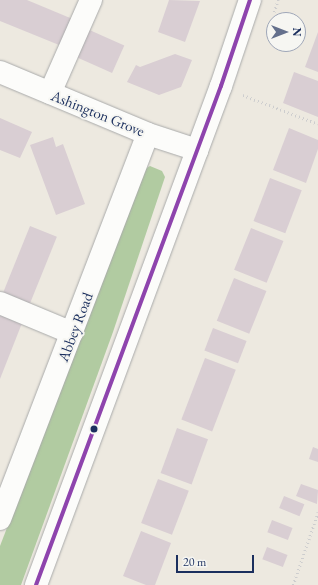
<!DOCTYPE html>
<html>
<head>
<meta charset="utf-8">
<style>
  body { margin:0 }
  #map { position:relative; width:318px; height:585px; overflow:hidden; background:#ede9e0; font-family:"EB Garamond",serif }
  div>[style] { position:absolute }
  [style*='--x'] { left:calc(var(--x)*1px); top:calc(var(--y)*1px); width:calc(var(--w)*1px); rotate:calc(var(--a)*1deg) }
  .forest>* { inset:0; background:#b1cba1 }
  .building>* { inset:0; background:#d9ced3; transform-origin:0 0 }
  .path>* { height:2.5px; margin-top:-1.25px; transform-origin:0; background:repeating-linear-gradient(90deg,#cdcdce 0 1px,transparent 0 4px) }
  .roads { filter:drop-shadow(0 0 1px #a9aaaa) drop-shadow(0 0 1px #a9aaaa) }
  .minor>* { height:22px; margin:-11px; padding:0 11px; transform-origin:11px; border-radius:11px; background:#fcfcfa }
  .bus-1>* { height:4px; margin:-2px; padding:0 2px; transform-origin:2px; border-radius:2px; background:#8e44ad }
  .dots>* { width:11px; height:11px; translate:-50% -50%; box-sizing:border-box; border:2px solid #f6f6f2; border-radius:50% }
  span { translate:-50% -50%; white-space:nowrap; text-align:center; line-height:1.15; -webkit-text-stroke:4px #f6f6f2; paint-order:stroke }
  .street-label { font-size:15px; color:#1b2f5e }
  .north { position:absolute; left:266px; top:12px; width:40px; height:40px; box-sizing:border-box; background:#f6f6f2; border:1px solid #9ea6b7; border-radius:50%; rotate:90deg; font-size:11px; font-weight:700; line-height:16px; text-align:center; color:#1b2f5e }
  .north::after { content:''; display:block; margin:auto; width:14px; height:18px; background:#64708c; clip-path:polygon(50% 0,100% 100%,50% 72%,0 100%) }
  .scale { position:absolute; left:176px; top:555px; width:78px; height:18px; box-sizing:border-box; border:2px solid #1b2f5e; border-top:0; padding-left:5px; font-size:12px; line-height:14px; white-space:nowrap; color:#1b2f5e; -webkit-text-stroke:3px #f6f6f2; paint-order:stroke }
</style>
</head>
<body>
<div id="map">
  <div class="forest">
    <div style="clip-path:polygon(150px 166px,162px 171px,165px 177px,113px 332px,21px 585px,0 585px,0 546px,145px 169px)"></div>
  </div>
  <div class="building">
    <div style="clip-path:polygon(0 0,27px 0,75px 20px,64px 47px,0 21px)"></div>
    <div style="clip-path:polygon(169px 0,200px 1px,185px 42px,158px 32px)"></div>
    <div style="left:85px;top:28px;width:43px;height:30px;rotate:24deg"></div>
    <div style="clip-path:polygon(318px 32px,318px 72px,305px 67px)"></div>
    <div style="clip-path:polygon(175px 54px,192px 60px,181px 87px,159px 95px,127px 82px,136px 65px,140px 67px)"></div>
    <div style="clip-path:polygon(294px 72px,318px 81px,318px 117px,283px 103px)"></div>
    <div style="clip-path:polygon(0 118px,32px 132px,20px 158px,0 150px)"></div>
    <div style="clip-path:polygon(289px 128px,318px 140px,318px 149px,306px 183px,273px 170px)"></div>
    <div style="clip-path:polygon(53px 137px,56px 147px,63px 144px,85px 204px,56px 215px,30px 145px)"></div>
    <div style="left:270px;top:178px;width:34px;height:46px;rotate:21deg"></div>
    <div style="left:30px;top:226px;width:29px;height:80px;rotate:22deg"></div>
    <div style="left:251px;top:228px;width:35px;height:45px;rotate:22deg"></div>
    <div style="left:234px;top:278px;width:35px;height:46px;rotate:22deg"></div>
    <div style="clip-path:polygon(0 308px,24px 318px,0 379px)"></div>
    <div style="left:213px;top:328px;width:36px;height:24px;rotate:21deg"></div>
    <div style="left:205px;top:358px;width:33px;height:66px;rotate:21deg"></div>
    <div style="left:177px;top:428px;width:33px;height:48px;rotate:20deg"></div>
    <div style="clip-path:polygon(313px 447px,318px 449px,318px 462px,309px 459px)"></div>
    <div style="left:158px;top:479px;width:33px;height:47px;rotate:21deg"></div>
    <div style="clip-path:polygon(301px 484px,318px 490px,317px 504px,296px 496px)"></div>
    <div style="left:284px;top:496px;width:22px;height:13px;rotate:22deg"></div>
    <div style="left:272px;top:520px;width:22px;height:13px;rotate:21deg"></div>
    <div style="clip-path:polygon(141px 531px,171px 543px,155px 585px,146px 585px,123px 576px)"></div>
    <div style="left:267px;top:547px;width:22px;height:13px;rotate:21deg"></div>
  </div>
  <div class="path">
    <div style="--x:274;--y:12;--w:13;--a:-72"></div>
    <div style="--x:243;--y:95;--w:80;--a:21.1"></div>
    <div style="--x:293;--y:585;--w:77;--a:-71.1"></div>
  </div>
  <div class="roads">
    <div class="minor">
      <div style="--x:0;--y:72;--w:160;--a:22.7"></div>
      <div style="--x:148;--y:134;--w:52;--a:18.1"></div>
      <div style="--x:50;--y:93;--w:102;--a:-66.2"></div>
      <div style="--x:0;--y:303;--w:78;--a:22.6"></div>
      <div style="--x:0;--y:519;--w:412;--a:-69"></div>
      <div style="--x:36;--y:585;--w:532;--a:-69.66"></div>
      <div style="--x:221;--y:86;--w:91;--a:-71.4"></div>
    </div>
  </div>
  <div class="bus-1">
    <div style="--x:36;--y:585;--w:532;--a:-69.66"></div>
    <div style="--x:221;--y:86;--w:91;--a:-71.4"></div>
  </div>
  <div class="dots">
    <div style="left:94px;top:429px;background:#1b2f5e"></div>
  </div>
  <div class="street-label">
    <span style="left:98px;top:113px;rotate:22deg">Ashington Grove</span>
    <span style="left:75px;top:327px;rotate:-69deg">Abbey Road</span>
  </div>
  <div class="north">N</div>
  <div class="scale">20 m</div>
</div>
</body>
</html>
